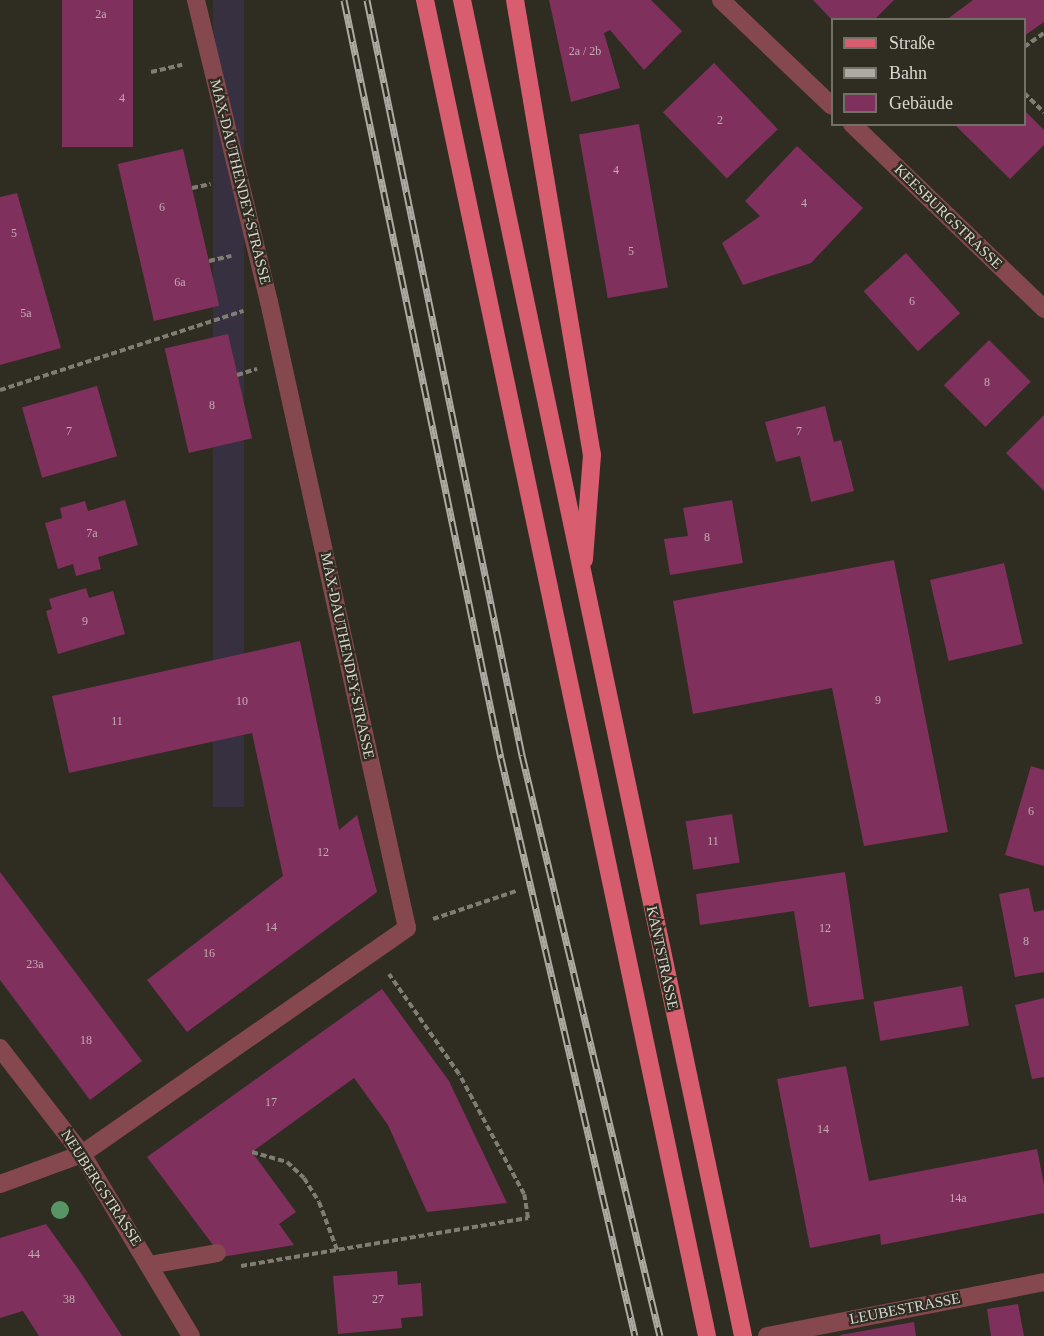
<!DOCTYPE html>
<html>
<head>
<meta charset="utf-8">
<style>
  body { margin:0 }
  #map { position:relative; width:1044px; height:1336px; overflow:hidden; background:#2f2c21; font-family:Georgia,serif }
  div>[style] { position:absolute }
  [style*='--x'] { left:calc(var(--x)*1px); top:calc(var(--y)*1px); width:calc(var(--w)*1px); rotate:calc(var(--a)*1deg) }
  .industrial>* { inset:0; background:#373040; transform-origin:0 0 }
  .building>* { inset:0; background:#80305d; transform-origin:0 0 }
  .path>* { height:4px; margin-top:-2px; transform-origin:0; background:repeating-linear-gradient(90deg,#807d74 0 6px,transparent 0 9px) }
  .minor>* { height:18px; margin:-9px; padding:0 9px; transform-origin:9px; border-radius:9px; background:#84484e }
  .major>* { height:18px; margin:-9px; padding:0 9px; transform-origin:9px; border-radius:9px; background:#d85d6e }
  .rail>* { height:7px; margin-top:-3.5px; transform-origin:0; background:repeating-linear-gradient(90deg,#2f2c21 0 14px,#acaaa2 0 28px); box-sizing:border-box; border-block:2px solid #acaaa2 }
  .trees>* { width:18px; height:18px; margin:-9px; border-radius:50%; background:#589565 }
  span { translate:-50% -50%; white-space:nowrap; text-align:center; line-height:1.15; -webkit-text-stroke:4.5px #2f2c21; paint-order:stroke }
  .number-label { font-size:12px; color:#c3adb3 }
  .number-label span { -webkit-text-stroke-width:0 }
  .street-label { font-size:15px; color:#d9d7d0 }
  .legend { position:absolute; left:831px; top:18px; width:195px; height:108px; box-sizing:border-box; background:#2f2c21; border:2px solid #737067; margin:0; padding:8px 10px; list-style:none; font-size:18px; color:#d9d7d0 }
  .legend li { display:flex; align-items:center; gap:12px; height:30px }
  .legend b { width:30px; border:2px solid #737067 }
</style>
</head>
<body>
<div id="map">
  <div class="industrial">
    <div style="left:213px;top:0;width:31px;height:807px"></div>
  </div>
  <div class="building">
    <div style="left:62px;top:0;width:71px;height:147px"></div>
    <div style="clip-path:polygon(549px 0,651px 0,682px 31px,644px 70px,610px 30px,604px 33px,620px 88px,571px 102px)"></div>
    <div style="clip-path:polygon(813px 0,894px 0,874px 20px,832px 20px)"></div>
    <div style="clip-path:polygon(973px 0,1044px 0,1044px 22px,1024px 36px,1024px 20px,946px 20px)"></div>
    <div style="left:714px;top:63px;width:92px;height:71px;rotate:46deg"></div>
    <div style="clip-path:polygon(1024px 110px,1044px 130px,1044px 145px,1010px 179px,954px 124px,1024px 124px)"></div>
    <div style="left:639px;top:124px;width:166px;height:61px;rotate:80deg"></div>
    <div style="clip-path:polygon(797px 146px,863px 208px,811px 263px,743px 285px,722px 243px,760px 216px,745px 201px)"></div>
    <div style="left:183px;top:149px;width:161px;height:67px;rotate:77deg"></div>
    <div style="clip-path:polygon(17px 193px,61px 348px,0 365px,0 197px)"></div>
    <div style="left:906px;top:253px;width:81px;height:57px;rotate:48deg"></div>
    <div style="left:228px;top:334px;width:107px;height:65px;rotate:77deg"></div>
    <div style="left:989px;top:340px;width:59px;height:64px;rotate:45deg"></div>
    <div style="left:97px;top:386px;width:73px;height:78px;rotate:74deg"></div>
    <div style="clip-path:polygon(825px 406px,834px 442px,841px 440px,854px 491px,811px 502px,800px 456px,776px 462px,765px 422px)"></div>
    <div style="clip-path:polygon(1044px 415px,1044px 491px,1006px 453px)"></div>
    <div style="clip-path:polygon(125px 500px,138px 545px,98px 557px,101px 569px,76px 576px,73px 564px,58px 569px,45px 523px,62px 518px,60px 508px,85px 501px,88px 511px)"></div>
    <div style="clip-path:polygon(732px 500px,743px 563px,670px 575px,664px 539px,688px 536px,683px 508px)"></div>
    <div style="clip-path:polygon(894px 560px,948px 832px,864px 846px,832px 688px,693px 714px,673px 601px)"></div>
    <div style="left:1004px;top:563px;width:83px;height:76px;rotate:77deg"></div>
    <div style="clip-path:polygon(86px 588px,89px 598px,113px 591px,125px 634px,58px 654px,46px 611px,52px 609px,49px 599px)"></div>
    <div style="clip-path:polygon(300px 641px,339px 830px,357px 815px,377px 892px,187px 1032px,147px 980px,283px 876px,252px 733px,69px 773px,52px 696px)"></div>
    <div style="clip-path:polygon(1031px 766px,1044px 770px,1044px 866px,1005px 855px)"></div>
    <div style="left:732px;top:814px;width:49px;height:47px;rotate:81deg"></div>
    <div style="clip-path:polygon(0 872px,142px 1061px,90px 1100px,0 980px)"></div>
    <div style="clip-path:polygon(845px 872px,864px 999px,809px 1007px,794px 911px,700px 925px,696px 894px)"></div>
    <div style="clip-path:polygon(1029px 888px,1034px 912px,1044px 910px,1044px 972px,1015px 977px,999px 894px)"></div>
    <div style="left:962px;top:986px;width:40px;height:90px;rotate:80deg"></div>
    <div style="clip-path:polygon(382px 989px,449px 1081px,507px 1203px,427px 1212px,388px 1125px,354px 1078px,252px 1152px,296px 1212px,279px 1224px,294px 1245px,222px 1257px,147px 1157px)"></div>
    <div style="clip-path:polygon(1044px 998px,1044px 1077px,1032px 1079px,1015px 1005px)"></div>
    <div style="clip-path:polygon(846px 1066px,869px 1181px,1037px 1149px,1044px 1184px,1044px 1213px,881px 1245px,880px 1234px,810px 1248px,777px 1079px)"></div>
    <div style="clip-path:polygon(46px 1224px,81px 1273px,122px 1336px,39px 1336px,23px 1311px,0 1318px,0 1238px)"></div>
    <div style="clip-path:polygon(397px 1271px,398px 1285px,421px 1283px,423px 1316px,401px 1318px,402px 1328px,338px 1334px,333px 1276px)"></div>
    <div style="clip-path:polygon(1018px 1304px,1024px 1336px,991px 1336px,987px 1309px)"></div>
    <div style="clip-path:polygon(914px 1322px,916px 1336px,841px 1336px,840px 1335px)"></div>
  </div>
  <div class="path">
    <div style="--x:1024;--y:47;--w:24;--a:-35"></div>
    <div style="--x:151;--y:72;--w:32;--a:-13"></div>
    <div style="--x:1024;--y:93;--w:28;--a:44"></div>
    <div style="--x:192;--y:188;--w:19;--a:-12"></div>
    <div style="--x:209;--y:261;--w:23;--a:-13"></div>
    <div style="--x:237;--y:375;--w:21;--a:-17"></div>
    <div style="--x:0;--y:390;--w:256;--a:-18"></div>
    <div style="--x:433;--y:919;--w:88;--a:-18.6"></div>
    <div style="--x:252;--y:1152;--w:36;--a:16"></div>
    <div style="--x:287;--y:1162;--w:23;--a:43"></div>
    <div style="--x:304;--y:1178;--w:28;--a:58"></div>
    <div style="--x:319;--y:1202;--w:51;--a:69.4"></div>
    <div style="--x:241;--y:1266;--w:291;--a:-9.5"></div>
    <div style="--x:528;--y:1218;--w:24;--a:-99"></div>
    <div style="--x:524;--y:1194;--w:136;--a:-118.4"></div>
    <div style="--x:459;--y:1074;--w:122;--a:-125"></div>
  </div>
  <div class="minor">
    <div style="--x:721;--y:0;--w:153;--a:43.7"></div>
    <div style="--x:852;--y:124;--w:267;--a:43.9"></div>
    <div style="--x:0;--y:1048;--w:134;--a:52.3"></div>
    <div style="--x:82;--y:1154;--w:212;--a:59.1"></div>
    <div style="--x:0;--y:1184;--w:87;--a:-20.1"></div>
    <div style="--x:82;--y:1154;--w:396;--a:-34.8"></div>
    <div style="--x:407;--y:928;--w:641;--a:-102.43"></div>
    <div style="--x:269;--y:302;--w:311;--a:-103.6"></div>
    <div style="--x:149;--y:1265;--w:69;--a:-10"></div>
    <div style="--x:767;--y:1336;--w:282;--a:-11"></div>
  </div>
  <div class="major">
    <div style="--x:425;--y:0;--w:1365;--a:78.08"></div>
    <div style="--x:462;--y:0;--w:1365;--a:78.12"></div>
    <div style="--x:515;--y:0;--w:461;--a:80.4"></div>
    <div style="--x:592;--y:455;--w:105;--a:94.4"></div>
  </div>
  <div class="rail">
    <div style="--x:344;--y:0;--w:774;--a:78.3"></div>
    <div style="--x:501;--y:758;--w:593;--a:76.95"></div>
    <div style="--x:367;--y:0;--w:771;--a:78.4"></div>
    <div style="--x:522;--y:755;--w:597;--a:76.64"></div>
  </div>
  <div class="trees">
    <div style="left:60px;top:1210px"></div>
  </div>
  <div class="number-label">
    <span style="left:101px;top:15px">2a</span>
    <span style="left:585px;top:52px">2a / 2b</span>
    <span style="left:122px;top:99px">4</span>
    <span style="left:720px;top:121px">2</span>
    <span style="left:616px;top:171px">4</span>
    <span style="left:804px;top:204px">4</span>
    <span style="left:162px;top:208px">6</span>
    <span style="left:14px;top:234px">5</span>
    <span style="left:631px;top:252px">5</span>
    <span style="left:180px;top:283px">6a</span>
    <span style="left:912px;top:302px">6</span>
    <span style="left:26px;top:314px">5a</span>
    <span style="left:987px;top:383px">8</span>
    <span style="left:212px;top:406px">8</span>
    <span style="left:69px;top:432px">7</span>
    <span style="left:799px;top:432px">7</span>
    <span style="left:92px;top:534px">7a</span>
    <span style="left:707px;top:538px">8</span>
    <span style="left:85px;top:622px">9</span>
    <span style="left:878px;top:701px">9</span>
    <span style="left:242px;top:702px">10</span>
    <span style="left:117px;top:722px">11</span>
    <span style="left:1031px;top:812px">6</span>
    <span style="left:713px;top:842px">11</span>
    <span style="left:323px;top:853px">12</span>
    <span style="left:271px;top:928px">14</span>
    <span style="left:825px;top:929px">12</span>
    <span style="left:1026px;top:942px">8</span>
    <span style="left:209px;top:954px">16</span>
    <span style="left:35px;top:965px">23a</span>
    <span style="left:86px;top:1041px">18</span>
    <span style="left:271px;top:1103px">17</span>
    <span style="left:823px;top:1130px">14</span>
    <span style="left:958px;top:1199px">14a</span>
    <span style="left:34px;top:1255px">44</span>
    <span style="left:69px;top:1300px">38</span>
    <span style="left:378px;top:1300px">27</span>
  </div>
  <div class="street-label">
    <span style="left:240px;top:182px;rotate:76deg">MAX-DAUTHENDEY-STRASSE</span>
    <span style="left:948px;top:217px;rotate:44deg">KEESBURGSTRASSE</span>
    <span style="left:347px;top:656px;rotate:78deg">MAX-DAUTHENDEY-STRASSE</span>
    <span style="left:662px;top:958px;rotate:78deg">KANTSTRASSE</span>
    <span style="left:101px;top:1188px;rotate:57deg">NEUBERGSTRASSE</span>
    <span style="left:905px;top:1309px;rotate:-11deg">LEUBESTRASSE</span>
  </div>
  <ul class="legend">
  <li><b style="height:8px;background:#d85d6e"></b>Straße</li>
  <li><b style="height:8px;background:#acaaa2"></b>Bahn</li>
  <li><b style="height:16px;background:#80305d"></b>Gebäude</li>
  </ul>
</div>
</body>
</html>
